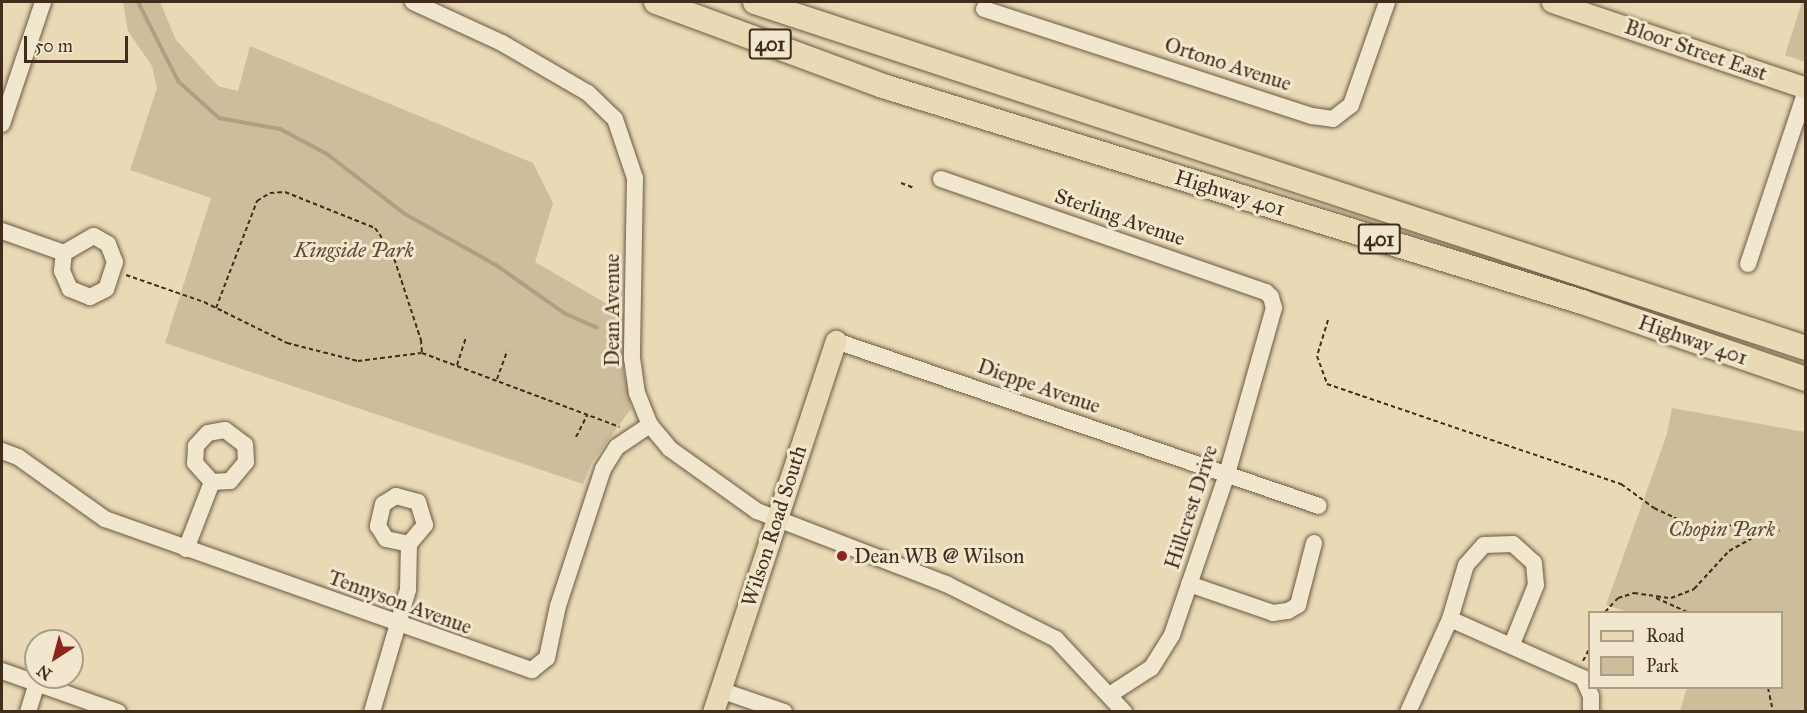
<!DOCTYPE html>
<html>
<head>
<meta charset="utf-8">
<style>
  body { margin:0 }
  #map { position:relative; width:1807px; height:713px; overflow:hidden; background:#e9dab5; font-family:"IM FELL Great Primer",serif }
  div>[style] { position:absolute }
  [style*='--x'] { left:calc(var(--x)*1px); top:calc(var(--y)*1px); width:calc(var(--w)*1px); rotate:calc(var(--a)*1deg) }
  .green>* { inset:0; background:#cdbd9b }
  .stream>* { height:4px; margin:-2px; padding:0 2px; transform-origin:2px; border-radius:2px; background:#b09f81 }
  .path>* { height:2px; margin-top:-1px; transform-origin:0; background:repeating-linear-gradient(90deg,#422d1d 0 4.5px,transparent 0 7.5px) }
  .roads { filter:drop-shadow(0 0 2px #6c5843) drop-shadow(0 0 2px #6c5843) }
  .minor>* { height:16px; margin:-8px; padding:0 8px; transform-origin:8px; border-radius:8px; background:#f1e7cf }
  .major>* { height:21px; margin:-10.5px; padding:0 10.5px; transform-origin:10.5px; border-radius:10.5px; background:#e9dab5 }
  .highway>* { height:24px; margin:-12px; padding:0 12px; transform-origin:12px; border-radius:12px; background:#e9dab5 }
  .dots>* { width:16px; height:16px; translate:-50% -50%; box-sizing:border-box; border:3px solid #f1e7cf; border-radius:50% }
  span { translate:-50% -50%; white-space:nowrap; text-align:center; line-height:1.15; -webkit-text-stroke:6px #f1e7cf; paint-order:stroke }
  .shield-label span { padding:2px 4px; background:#f1e7cf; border:2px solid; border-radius:4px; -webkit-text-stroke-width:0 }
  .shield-label { font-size:20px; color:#422d1d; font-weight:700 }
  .street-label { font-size:21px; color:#422d1d }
  .park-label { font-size:21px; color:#5e4a36; font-style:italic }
  .poi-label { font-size:21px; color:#422d1d }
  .left { translate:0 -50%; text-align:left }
  .frame { position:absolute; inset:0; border:3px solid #422d1d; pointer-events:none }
  .legend { position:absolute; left:1588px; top:611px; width:195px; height:78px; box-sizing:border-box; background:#f1e7cf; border:2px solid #ab9d88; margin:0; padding:8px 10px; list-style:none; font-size:18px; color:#422d1d }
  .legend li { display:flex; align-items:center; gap:12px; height:30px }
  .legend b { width:30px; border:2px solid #ab9d88 }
  .north { position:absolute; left:24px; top:629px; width:60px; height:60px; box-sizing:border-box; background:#f1e7cf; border:2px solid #ab9d88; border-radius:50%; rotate:216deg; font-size:16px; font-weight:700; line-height:24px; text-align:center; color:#422d1d }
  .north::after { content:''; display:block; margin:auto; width:21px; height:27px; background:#8f2418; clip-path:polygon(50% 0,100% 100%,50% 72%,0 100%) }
  .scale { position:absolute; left:24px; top:36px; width:104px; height:27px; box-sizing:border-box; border:3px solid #422d1d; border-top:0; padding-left:8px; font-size:18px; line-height:21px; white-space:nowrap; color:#422d1d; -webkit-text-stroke:4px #f1e7cf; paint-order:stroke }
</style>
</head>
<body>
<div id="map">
  <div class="green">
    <div style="clip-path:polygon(123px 2px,160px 2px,176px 40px,218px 86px,238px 91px,250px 46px,533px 163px,553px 203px,535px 262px,626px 315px,624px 372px,631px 409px,592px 462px,583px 484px,165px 343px,211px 198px,130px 170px,157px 88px,152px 66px,128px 31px)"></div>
    <div style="clip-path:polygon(1802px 2px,1805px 2px,1805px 62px,1785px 55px)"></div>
    <div style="clip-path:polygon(1672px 408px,1805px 432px,1805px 711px,1680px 711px,1687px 688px,1782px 688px,1782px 612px,1628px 612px,1606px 605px,1667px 434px)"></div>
  </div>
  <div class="stream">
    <div style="--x:138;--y:2;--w:89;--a:63.1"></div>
    <div style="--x:178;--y:81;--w:55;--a:42.1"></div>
    <div style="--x:219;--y:118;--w:62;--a:10.2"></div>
    <div style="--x:280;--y:129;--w:53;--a:28"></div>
    <div style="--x:327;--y:154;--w:98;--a:37.6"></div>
    <div style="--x:405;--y:214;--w:104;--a:29.3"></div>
    <div style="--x:496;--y:265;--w:83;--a:35.2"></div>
    <div style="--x:564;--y:313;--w:36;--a:24"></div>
  </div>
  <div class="path">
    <div style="--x:901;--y:183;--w:14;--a:21"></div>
    <div style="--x:126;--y:275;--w:83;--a:19.1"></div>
    <div style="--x:204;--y:302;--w:93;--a:26.3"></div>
    <div style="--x:287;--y:343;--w:73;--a:14.2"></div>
    <div style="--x:358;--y:361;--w:64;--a:-7.1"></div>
    <div style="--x:422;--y:353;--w:211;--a:20.5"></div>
    <div style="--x:216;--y:308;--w:115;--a:-69"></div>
    <div style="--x:257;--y:201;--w:15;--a:-32"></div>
    <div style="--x:270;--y:193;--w:15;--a:-4"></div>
    <div style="--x:285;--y:192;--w:97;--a:21.8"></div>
    <div style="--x:375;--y:228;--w:29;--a:55"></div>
    <div style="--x:392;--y:252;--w:93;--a:71.8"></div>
    <div style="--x:421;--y:340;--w:13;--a:86"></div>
    <div style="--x:1328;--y:320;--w:38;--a:107"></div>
    <div style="--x:1317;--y:356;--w:30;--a:70"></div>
    <div style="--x:1327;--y:384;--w:311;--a:18.8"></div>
    <div style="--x:1621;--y:484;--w:41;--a:36"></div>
    <div style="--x:1654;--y:508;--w:40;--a:25"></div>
    <div style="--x:1690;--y:525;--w:59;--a:1"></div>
    <div style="--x:1749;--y:526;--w:31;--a:9"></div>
    <div style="--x:457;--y:365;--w:29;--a:-72"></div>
    <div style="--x:497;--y:379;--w:30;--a:-70"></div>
    <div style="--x:576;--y:437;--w:25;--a:-63"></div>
    <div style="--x:1656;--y:598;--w:34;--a:24"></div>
    <div style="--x:1605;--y:612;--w:19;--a:-47"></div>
    <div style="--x:1618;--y:598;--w:17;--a:-17"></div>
    <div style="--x:1634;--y:593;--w:37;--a:8"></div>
    <div style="--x:1671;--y:598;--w:25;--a:-21"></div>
    <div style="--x:1694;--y:589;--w:52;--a:-47.4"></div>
    <div style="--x:1729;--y:551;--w:43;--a:-28.9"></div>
    <div style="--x:1583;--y:661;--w:16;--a:-63"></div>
    <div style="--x:1768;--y:688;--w:25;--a:78"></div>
  </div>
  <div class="roads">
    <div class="minor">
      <div style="--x:413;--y:2;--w:98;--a:24.7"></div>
      <div style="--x:502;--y:43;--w:99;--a:30.2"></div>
      <div style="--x:588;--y:93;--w:37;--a:44"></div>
      <div style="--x:615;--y:119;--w:62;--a:71.3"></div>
      <div style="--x:635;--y:178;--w:180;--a:91"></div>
      <div style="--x:632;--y:358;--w:35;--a:82"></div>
      <div style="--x:637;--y:393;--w:35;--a:68"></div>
      <div style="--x:650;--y:425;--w:31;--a:50"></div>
      <div style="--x:670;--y:449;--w:107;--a:35.5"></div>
      <div style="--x:757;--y:511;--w:203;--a:21.1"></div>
      <div style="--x:946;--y:584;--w:123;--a:26.6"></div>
      <div style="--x:1056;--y:639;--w:100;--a:47"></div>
      <div style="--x:984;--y:9;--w:345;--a:18.1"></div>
      <div style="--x:1312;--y:116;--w:21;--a:8"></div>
      <div style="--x:1333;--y:119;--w:23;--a:-38"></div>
      <div style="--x:1351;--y:105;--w:109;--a:-70.7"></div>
      <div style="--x:2;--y:124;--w:129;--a:-71.4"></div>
      <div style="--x:941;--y:179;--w:344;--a:19.2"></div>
      <div style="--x:1266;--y:292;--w:7;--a:45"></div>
      <div style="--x:1271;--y:297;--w:11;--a:75"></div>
      <div style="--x:1274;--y:308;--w:173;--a:105.8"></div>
      <div style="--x:1227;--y:474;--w:170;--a:108.9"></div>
      <div style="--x:1172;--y:635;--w:39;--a:122"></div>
      <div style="--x:1151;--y:668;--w:48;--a:147"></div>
      <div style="--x:2;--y:231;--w:66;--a:19.5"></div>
      <div style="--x:94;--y:236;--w:16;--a:30"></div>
      <div style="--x:108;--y:244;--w:19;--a:69"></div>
      <div style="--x:115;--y:262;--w:28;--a:108"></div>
      <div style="--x:106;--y:289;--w:18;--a:153"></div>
      <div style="--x:90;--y:297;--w:22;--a:-158"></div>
      <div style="--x:70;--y:289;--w:20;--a:-114"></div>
      <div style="--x:62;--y:271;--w:18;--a:-84"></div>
      <div style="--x:64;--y:253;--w:34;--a:-30"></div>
      <div style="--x:1748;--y:264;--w:182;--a:-71.5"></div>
      <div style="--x:836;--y:341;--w:510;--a:18.86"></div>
      <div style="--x:2;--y:451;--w:17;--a:21"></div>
      <div style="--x:18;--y:457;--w:107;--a:35.5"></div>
      <div style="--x:105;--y:519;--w:453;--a:19.5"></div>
      <div style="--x:532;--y:670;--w:19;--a:-39"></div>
      <div style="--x:547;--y:658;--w:53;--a:-78.1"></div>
      <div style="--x:558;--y:606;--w:144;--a:-71.8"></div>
      <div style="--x:603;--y:469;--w:26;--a:-58"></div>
      <div style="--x:617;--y:447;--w:40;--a:-34"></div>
      <div style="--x:186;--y:549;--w:72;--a:-68.8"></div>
      <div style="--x:212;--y:482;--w:18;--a:-3"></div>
      <div style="--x:230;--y:481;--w:25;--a:-50"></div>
      <div style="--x:246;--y:462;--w:17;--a:-93"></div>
      <div style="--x:245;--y:445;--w:25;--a:-143"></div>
      <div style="--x:225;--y:430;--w:17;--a:170"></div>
      <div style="--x:208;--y:433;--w:18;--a:133"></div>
      <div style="--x:196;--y:446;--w:17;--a:93"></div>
      <div style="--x:195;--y:463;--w:25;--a:48"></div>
      <div style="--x:1189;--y:584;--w:89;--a:19"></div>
      <div style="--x:1273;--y:613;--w:15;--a:-8"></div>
      <div style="--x:1288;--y:611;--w:12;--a:-31"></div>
      <div style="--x:1298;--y:605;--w:64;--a:-75.5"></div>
      <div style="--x:1450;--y:619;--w:145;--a:23.9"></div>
      <div style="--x:1583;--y:678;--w:20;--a:66"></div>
      <div style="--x:1591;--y:696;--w:16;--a:90"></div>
      <div style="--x:2;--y:671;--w:123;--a:19.5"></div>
      <div style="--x:720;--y:690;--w:68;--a:19"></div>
      <div style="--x:28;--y:712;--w:30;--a:-73"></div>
      <div style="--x:372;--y:712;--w:127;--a:-73.6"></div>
      <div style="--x:408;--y:590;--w:46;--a:-88.8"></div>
      <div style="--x:409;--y:544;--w:25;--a:-50"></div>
      <div style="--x:425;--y:525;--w:24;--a:-107"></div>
      <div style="--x:418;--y:502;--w:23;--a:-165"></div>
      <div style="--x:396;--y:496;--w:15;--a:148"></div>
      <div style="--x:383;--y:504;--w:23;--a:103"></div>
      <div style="--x:378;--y:526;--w:15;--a:58"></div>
      <div style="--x:386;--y:539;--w:24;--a:12"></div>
      <div style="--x:1408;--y:712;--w:102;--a:-65.7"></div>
      <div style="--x:1450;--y:619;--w:56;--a:-73.5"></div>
      <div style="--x:1466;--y:565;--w:27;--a:-48"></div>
      <div style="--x:1484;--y:545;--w:29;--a:-2"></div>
      <div style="--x:1513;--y:544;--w:28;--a:42"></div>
      <div style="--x:1534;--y:563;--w:22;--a:85"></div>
      <div style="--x:1536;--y:585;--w:64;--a:112.1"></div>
    </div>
    <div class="major">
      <div style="--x:1552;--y:2;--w:268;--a:18.7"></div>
      <div style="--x:713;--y:712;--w:391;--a:-71.7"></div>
    </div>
    <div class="highway">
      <div style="--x:656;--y:2;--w:242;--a:20.3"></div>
      <div style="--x:883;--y:86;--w:732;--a:17.17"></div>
      <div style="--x:1582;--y:302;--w:237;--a:19"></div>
      <div style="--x:755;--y:2;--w:1106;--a:18.22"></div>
    </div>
  </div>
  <div class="dots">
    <div style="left:842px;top:556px;background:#8f2418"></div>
  </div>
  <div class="shield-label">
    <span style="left:770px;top:44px">401</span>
    <span style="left:1379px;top:239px">401</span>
  </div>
  <div class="street-label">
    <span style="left:1696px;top:50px;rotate:19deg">Bloor Street East</span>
    <span style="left:1228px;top:64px;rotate:18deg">Ortono Avenue</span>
    <span style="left:1230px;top:193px;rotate:17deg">Highway 401</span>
    <span style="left:1120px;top:217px;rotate:19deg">Sterling Avenue</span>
    <span style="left:612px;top:310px;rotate:-90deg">Dean Avenue</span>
    <span style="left:1693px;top:340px;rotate:19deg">Highway 401</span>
    <span style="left:1039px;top:386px;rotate:19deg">Dieppe Avenue</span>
    <span style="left:1191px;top:507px;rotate:-72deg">Hillcrest Drive</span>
    <span style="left:774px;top:526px;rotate:-72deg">Wilson Road South</span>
    <span style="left:400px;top:602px;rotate:20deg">Tennyson Avenue</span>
  </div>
  <div class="park-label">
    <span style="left:354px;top:250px">Kingside Park</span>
    <span style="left:1722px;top:529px">Chopin Park</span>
  </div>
  <div class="poi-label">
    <span class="left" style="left:854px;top:556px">Dean WB @ Wilson</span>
  </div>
  <div class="frame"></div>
  <ul class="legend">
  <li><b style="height:8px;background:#e9dab5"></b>Road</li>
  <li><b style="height:16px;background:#cdbd9b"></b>Park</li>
  </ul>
  <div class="north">N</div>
  <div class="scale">50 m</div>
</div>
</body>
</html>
